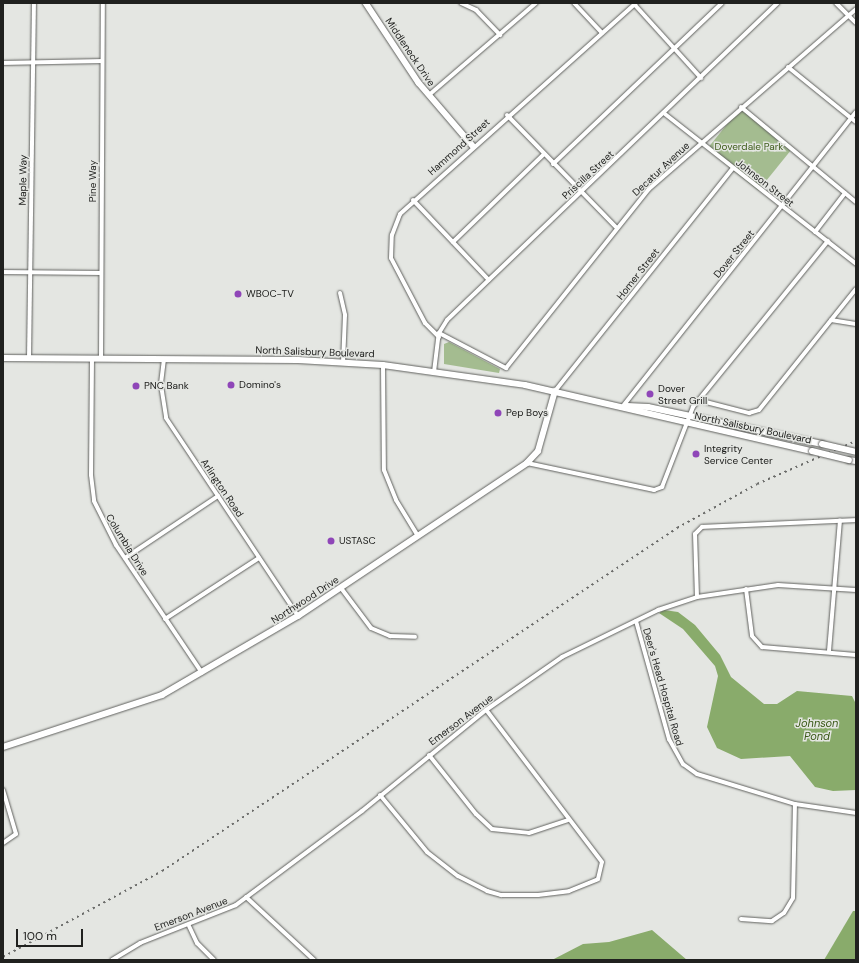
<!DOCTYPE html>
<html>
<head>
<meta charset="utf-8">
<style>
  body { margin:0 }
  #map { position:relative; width:859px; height:963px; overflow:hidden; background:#e4e6e2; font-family:"DM Sans",sans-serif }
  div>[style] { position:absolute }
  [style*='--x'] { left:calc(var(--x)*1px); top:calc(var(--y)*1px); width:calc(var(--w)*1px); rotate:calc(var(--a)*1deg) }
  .green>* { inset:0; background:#a4bc90; transform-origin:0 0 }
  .water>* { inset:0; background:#89ab6b }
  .roads { filter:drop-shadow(0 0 1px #60615e) drop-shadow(0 0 1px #60615e) }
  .street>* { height:4px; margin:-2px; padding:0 2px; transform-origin:2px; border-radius:2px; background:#fff }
  .secondary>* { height:5.5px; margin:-2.75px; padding:0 2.75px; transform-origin:2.75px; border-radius:2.75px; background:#fff }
  .primary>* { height:6px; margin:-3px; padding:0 3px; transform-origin:3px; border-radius:3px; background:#fff }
  .rail>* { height:1.5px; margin-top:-0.75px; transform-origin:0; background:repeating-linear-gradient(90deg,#6b6c6a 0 2px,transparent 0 6px) }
  .bridges { filter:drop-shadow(0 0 1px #60615e) drop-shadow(0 0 1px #60615e) }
  .primary-bridge>* { height:6px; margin:-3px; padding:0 3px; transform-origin:3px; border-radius:3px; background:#fff }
  .dots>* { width:11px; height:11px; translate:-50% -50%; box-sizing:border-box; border:2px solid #e4e6e2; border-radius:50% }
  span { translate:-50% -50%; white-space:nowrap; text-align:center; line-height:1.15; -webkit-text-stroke:3px #e4e6e2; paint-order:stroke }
  .street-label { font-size:10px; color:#20211f }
  .park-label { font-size:10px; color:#3c5b19 }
  .poi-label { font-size:10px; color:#20211f }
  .left { translate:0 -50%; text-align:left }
  .water-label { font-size:11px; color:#395816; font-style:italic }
  .frame { position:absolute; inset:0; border:4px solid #20211f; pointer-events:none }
  .scale { position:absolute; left:16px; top:929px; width:67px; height:18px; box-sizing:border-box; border:2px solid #20211f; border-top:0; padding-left:5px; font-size:12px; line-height:14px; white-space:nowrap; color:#20211f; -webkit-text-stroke:3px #e4e6e2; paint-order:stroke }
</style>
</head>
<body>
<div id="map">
  <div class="green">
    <div style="left:741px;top:107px;width:66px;height:54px;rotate:39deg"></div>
    <div style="clip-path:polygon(449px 342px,500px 369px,499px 373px,444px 364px,444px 344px)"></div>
  </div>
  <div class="water">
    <div style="clip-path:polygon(664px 610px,678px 612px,695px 625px,720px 655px,731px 677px,764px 704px,777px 704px,797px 691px,852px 696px,856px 704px,856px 790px,833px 791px,815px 787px,790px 756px,741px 759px,717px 748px,707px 727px,718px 676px,715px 666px,683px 629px,659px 613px)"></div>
    <div style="clip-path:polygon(853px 911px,856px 911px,856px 960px,824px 960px)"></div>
    <div style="clip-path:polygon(652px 930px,687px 960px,552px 960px,583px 944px,609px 942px)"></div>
  </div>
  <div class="roads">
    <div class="street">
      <div style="--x:461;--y:3;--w:17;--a:25"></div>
      <div style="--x:476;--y:10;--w:35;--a:46"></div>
      <div style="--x:574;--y:3;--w:41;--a:47"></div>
      <div style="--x:836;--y:3;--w:28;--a:45"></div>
      <div style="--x:634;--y:4;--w:100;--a:47.8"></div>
      <div style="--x:3;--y:63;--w:99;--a:-1.2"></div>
      <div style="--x:788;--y:67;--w:87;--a:39"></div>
      <div style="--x:429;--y:95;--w:141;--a:-40.7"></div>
      <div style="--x:741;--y:107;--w:149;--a:39.6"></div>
      <div style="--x:665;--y:114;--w:243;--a:38.1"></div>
      <div style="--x:507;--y:115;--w:156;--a:45.8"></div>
      <div style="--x:553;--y:164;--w:233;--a:-43.6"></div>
      <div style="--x:413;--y:200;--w:110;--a:46.5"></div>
      <div style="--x:815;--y:232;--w:49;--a:-52.4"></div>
      <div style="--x:453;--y:242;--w:127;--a:-44"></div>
      <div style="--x:3;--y:272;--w:97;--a:0.6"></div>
      <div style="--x:340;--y:293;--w:23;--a:77"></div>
      <div style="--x:345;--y:315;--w:47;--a:92.4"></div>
      <div style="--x:831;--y:320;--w:25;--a:9"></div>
      <div style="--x:439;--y:333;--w:76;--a:27.6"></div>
      <div style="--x:506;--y:368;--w:229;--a:-51.4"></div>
      <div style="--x:649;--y:189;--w:274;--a:-41"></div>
      <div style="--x:439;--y:337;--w:20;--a:-135"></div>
      <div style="--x:425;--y:323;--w:73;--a:-117.6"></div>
      <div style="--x:391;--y:258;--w:23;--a:-88"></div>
      <div style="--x:392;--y:235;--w:22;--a:-69"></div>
      <div style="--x:400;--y:214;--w:317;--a:-41.8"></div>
      <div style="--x:29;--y:358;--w:355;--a:-89.2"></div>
      <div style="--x:92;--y:359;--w:116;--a:90.5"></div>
      <div style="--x:91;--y:475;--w:26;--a:83"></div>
      <div style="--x:94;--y:501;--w:49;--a:63.4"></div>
      <div style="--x:116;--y:545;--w:154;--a:56.1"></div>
      <div style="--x:101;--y:359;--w:356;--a:-89.7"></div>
      <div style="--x:164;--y:359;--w:26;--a:97"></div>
      <div style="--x:161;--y:385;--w:33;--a:81"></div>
      <div style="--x:166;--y:418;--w:238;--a:56.3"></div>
      <div style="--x:383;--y:365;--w:105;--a:89.5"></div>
      <div style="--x:384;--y:470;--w:32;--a:68"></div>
      <div style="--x:396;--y:500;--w:42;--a:58.6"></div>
      <div style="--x:434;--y:372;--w:39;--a:-83"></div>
      <div style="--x:439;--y:333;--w:15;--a:-58"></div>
      <div style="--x:447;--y:320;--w:458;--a:-43.8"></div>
      <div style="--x:555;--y:391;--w:285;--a:-51.4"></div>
      <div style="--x:698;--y:400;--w:53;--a:14.3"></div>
      <div style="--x:749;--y:413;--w:10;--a:-17"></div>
      <div style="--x:759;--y:410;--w:155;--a:-51.3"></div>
      <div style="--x:623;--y:406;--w:375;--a:-51.6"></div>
      <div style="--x:527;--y:463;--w:130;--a:12"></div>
      <div style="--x:654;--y:490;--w:9;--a:-21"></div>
      <div style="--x:662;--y:487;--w:86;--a:-68.8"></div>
      <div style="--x:693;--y:407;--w:214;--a:-50.9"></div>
      <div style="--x:125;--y:558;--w:112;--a:-33.7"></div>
      <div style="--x:341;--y:588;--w:50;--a:53.1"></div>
      <div style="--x:371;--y:628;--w:21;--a:23"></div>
      <div style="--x:390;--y:636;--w:25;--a:2"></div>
      <div style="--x:746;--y:589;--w:47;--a:82.7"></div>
      <div style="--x:752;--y:636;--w:15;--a:48"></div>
      <div style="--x:762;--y:647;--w:94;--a:4.9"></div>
      <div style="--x:697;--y:597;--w:63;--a:-91.8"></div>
      <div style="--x:695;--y:534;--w:10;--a:-45"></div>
      <div style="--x:702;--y:527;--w:154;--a:-2.6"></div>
      <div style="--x:165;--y:619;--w:112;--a:-33"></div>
      <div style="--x:636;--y:621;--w:123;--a:74.4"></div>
      <div style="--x:669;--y:739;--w:29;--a:61"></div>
      <div style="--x:683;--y:764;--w:17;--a:36"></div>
      <div style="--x:697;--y:774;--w:102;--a:17"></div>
      <div style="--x:795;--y:804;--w:62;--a:8.4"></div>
      <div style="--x:829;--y:651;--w:131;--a:-85.2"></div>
      <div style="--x:429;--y:755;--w:75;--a:51.5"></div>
      <div style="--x:476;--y:814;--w:22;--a:43"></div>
      <div style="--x:492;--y:829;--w:37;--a:6"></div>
      <div style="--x:529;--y:833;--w:41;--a:-18.4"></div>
      <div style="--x:3;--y:790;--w:46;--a:73.5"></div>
      <div style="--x:16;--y:834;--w:16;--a:145"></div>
      <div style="--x:380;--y:795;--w:74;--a:50.5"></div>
      <div style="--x:427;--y:852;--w:39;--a:38"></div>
      <div style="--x:458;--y:876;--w:33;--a:27"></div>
      <div style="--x:487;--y:891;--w:15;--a:16"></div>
      <div style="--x:501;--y:895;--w:37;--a:0"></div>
      <div style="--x:538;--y:895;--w:31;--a:-7"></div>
      <div style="--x:569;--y:891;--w:31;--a:-22"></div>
      <div style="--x:598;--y:879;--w:17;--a:-77"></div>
      <div style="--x:602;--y:862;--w:191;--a:-127.3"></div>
      <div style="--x:246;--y:897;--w:93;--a:42.8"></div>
      <div style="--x:741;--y:919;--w:31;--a:4"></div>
      <div style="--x:772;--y:921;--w:14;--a:-34"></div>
      <div style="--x:784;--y:913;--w:17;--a:-59"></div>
      <div style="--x:793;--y:898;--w:94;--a:-88.8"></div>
      <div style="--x:189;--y:926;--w:19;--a:65"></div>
      <div style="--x:197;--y:943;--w:24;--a:45"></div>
      <div style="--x:112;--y:960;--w:33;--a:-31"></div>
      <div style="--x:140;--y:943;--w:103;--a:-21.6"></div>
      <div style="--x:236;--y:905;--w:157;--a:-36.7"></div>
      <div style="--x:362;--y:811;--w:160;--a:-39.2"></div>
      <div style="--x:486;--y:710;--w:93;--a:-34.9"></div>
      <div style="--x:562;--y:657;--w:107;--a:-26.1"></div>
      <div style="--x:658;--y:610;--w:41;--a:-18.4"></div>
      <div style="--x:697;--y:597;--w:82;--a:-8.4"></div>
      <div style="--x:778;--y:585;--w:78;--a:3.7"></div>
    </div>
    <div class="secondary">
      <div style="--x:366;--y:3;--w:96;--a:56.5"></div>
      <div style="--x:419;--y:83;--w:83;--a:49.4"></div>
      <div style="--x:3;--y:747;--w:167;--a:-18.1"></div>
      <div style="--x:162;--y:695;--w:157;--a:-30.2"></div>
      <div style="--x:298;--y:616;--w:275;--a:-33.7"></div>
      <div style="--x:527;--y:463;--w:16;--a:-47"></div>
      <div style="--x:538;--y:451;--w:62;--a:-74.2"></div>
    </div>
    <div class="primary">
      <div style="--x:3;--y:358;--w:295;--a:0.4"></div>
      <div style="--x:298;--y:360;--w:85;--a:3.4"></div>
      <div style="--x:383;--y:365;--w:143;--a:8"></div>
      <div style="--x:525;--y:385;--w:294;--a:13"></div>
      <div style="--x:627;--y:406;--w:21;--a:3"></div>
      <div style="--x:648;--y:407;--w:178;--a:12"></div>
      <div style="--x:849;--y:460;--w:7;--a:8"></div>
    </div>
  </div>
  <div class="rail">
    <div style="--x:3;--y:957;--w:181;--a:-28.4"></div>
    <div style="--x:162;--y:871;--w:619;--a:-33.66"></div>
    <div style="--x:677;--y:528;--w:91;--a:-28.8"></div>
    <div style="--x:757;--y:484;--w:108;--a:-23.5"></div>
  </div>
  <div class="bridges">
    <div class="primary-bridge">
      <div style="--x:822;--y:444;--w:35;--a:13"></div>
      <div style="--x:812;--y:451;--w:38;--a:14"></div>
    </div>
  </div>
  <div class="dots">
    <div style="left:238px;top:294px;background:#8f46b8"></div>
    <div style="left:231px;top:385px;background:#8f46b8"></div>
    <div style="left:136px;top:386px;background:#8f46b8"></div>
    <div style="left:650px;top:394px;background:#8f46b8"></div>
    <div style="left:498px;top:413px;background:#8f46b8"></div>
    <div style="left:696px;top:454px;background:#8f46b8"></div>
    <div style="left:331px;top:541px;background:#8f46b8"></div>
  </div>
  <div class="street-label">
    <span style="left:410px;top:52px;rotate:56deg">Middleneck Drive</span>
    <span style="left:459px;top:147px;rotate:-42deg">Hammond Street</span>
    <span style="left:661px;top:169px;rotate:-43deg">Decatur Avenue</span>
    <span style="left:588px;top:175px;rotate:-43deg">Priscilla Street</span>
    <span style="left:23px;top:180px;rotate:-89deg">Maple Way</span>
    <span style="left:93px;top:181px;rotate:-90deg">Pine Way</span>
    <span style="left:765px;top:183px;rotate:38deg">Johnson Street</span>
    <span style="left:734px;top:254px;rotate:-51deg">Dover Street</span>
    <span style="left:638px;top:274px;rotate:-52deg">Homer Street</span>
    <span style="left:315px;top:352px;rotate:2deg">North Salisbury Boulevard</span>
    <span style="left:753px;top:428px;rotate:12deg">North Salisbury Boulevard</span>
    <span style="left:222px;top:488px;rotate:56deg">Arlington Road</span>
    <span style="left:127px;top:545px;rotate:58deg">Columbia Drive</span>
    <span style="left:305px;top:600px;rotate:-33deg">Northwood Drive</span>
    <span style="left:663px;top:687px;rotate:74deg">Deer's Head Hospital Road</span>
    <span style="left:461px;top:720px;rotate:-37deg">Emerson Avenue</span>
    <span style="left:191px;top:914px;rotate:-21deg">Emerson Avenue</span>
  </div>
  <div class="park-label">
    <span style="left:749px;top:147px">Doverdale Park</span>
  </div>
  <div class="poi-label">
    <span class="left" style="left:246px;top:294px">WBOC-TV</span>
    <span class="left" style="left:239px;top:385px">Domino's</span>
    <span class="left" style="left:144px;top:386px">PNC Bank</span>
    <span class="left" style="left:658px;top:394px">Dover<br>Street Grill</span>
    <span class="left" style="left:506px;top:413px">Pep Boys</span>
    <span class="left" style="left:704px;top:454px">Integrity<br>Service Center</span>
    <span class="left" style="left:339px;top:541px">USTASC</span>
  </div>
  <div class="water-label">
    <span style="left:817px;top:730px">Johnson<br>Pond</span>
  </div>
  <div class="frame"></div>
  <div class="scale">100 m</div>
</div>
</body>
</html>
